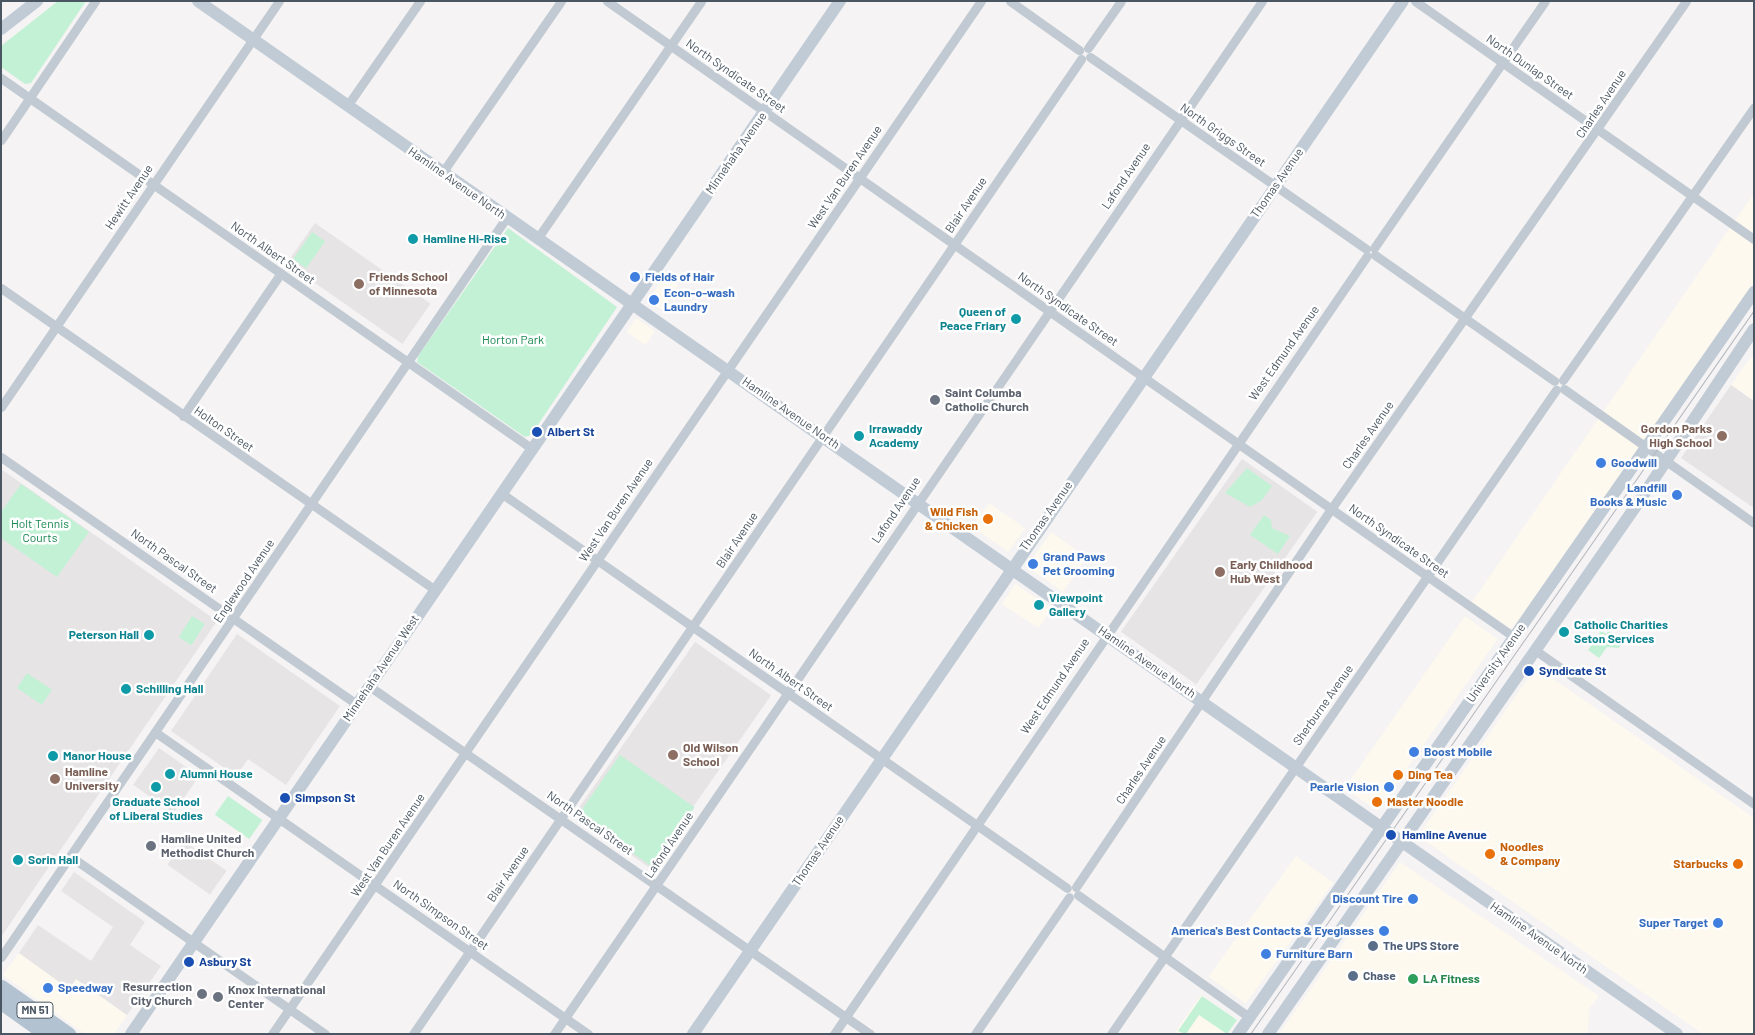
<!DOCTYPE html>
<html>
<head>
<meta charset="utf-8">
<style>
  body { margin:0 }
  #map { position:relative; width:1755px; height:1035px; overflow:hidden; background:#f5f3f3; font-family:Barlow,sans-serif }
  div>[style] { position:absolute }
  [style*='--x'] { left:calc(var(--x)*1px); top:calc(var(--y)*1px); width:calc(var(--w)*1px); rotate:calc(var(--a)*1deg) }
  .commercial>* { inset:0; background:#fdf9ef; transform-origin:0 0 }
  .education>* { inset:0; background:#e6e4e5; transform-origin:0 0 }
  .green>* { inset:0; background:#c3f1d5; transform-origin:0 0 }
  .street>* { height:9px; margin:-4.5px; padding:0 4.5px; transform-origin:4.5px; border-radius:4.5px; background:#c1cad2 }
  .secondary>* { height:12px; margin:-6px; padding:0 6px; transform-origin:6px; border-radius:6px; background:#c1cbd6 }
  .primary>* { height:15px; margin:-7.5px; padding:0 7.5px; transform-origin:7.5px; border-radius:7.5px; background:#b3c2d1 }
  .tram>* { height:1px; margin:-0.5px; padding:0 0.5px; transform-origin:0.5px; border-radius:0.5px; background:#b5b8bd }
  .dots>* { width:14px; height:14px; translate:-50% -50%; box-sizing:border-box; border:2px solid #fff; border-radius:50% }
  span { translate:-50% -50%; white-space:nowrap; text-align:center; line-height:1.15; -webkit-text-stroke:5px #fff; paint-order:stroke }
  .shield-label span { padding:1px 4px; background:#fff; border:1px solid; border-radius:4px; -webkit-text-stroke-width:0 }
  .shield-label { font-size:11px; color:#4a5661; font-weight:700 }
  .street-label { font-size:12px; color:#4a5661 }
  .culture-label { font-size:12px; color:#0d838f; font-weight:700 }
  .left { translate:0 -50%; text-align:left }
  .right { translate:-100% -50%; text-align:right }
  .education-label { font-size:12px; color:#785e54; font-weight:700 }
  .shop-label { font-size:12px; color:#366cbe; font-weight:700 }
  .park-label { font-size:12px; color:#17864f }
  .worship-label { font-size:12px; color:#5b616d; font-weight:700 }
  .transit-label { font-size:12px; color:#164399; font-weight:700 }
  .food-label { font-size:12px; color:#c56008; font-weight:700 }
  .service-label { font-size:12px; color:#4e5e75; font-weight:700 }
  .leisure-label { font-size:12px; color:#27864d; font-weight:700 }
  .frame { position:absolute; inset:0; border:2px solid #4a5661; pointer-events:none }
</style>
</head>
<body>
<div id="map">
  <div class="commercial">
    <div style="clip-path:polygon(1754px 193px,1754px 284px,1513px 630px,1472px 602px)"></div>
    <div style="left:665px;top:276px;width:16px;height:30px;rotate:35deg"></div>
    <div style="left:636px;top:318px;width:23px;height:17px;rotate:34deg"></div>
    <div style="clip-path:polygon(1754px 353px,1754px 401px,1731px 385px)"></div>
    <div style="left:989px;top:503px;width:44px;height:29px;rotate:35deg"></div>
    <div style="left:1051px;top:532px;width:44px;height:42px;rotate:35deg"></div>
    <div style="left:1015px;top:584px;width:44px;height:24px;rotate:33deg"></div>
    <div style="left:1465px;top:616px;width:40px;height:210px;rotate:35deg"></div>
    <div style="clip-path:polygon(1536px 667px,1754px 818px,1754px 1034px,1703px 1034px,1418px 836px)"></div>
    <div style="left:1296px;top:856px;width:46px;height:149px;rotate:36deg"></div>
    <div style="clip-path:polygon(1400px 862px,1599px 996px,1589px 1009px,1588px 1034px,1279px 1034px)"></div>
    <div style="clip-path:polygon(19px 953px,69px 988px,76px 979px,127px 1015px,114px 1034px,85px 1034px,3px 975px)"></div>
    <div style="clip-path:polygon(1201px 995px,1237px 1020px,1227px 1034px,1174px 1034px)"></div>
  </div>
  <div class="education">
    <div style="left:315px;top:223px;width:141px;height:49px;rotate:35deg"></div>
    <div style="clip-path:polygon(1731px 385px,1754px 401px,1754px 508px,1681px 458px)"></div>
    <div style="left:1242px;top:459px;width:92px;height:211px;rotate:35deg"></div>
    <div style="clip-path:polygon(1px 469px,217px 621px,1px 937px)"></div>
    <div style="clip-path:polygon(237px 634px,340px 706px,286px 785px,248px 759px,236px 776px,171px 731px)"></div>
    <div style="left:695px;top:642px;width:93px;height:211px;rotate:35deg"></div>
    <div style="left:159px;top:748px;width:49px;height:45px;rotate:35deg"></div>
    <div style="left:184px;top:841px;width:52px;height:29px;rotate:35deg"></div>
    <div style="clip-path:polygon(74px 872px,145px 922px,130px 945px,161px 966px,127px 1015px,76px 979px,69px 989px,19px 953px,38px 925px,91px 961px,113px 927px,61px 891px)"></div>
  </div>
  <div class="green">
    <div style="clip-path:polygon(58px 1px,86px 1px,31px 83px,25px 84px,1px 67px,1px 46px)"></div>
    <div style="clip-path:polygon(508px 228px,617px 307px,531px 435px,525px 437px,417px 362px,418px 356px)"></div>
    <div style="left:312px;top:232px;width:16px;height:33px;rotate:35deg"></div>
    <div style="clip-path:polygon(1247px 468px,1272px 486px,1262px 500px,1250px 507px,1225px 493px)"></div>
    <div style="clip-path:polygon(21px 484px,89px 532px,57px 577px,1px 538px,1px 512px)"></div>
    <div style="clip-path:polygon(1264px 515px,1271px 520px,1272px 528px,1290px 536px,1278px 554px,1250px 535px)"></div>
    <div style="left:192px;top:616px;width:15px;height:25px;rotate:32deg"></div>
    <div style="clip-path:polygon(1601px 631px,1606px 634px,1609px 631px,1623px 641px,1619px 648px,1607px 647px,1599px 658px,1588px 650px)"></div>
    <div style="left:27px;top:673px;width:30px;height:18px;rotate:34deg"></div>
    <div style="left:620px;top:755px;width:91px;height:73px;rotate:35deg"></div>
    <div style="left:228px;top:796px;width:42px;height:23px;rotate:35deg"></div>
    <div style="clip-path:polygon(1202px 996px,1237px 1020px,1227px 1034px,1199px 1015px,1186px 1034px,1178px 1031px)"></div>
  </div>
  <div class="street">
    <div style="--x:607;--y:1;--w:1108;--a:35.04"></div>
    <div style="--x:1010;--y:1;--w:85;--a:35.4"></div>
    <div style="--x:1415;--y:1;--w:414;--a:35.1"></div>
    <div style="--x:1088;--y:48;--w:57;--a:-54.9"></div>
    <div style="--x:1090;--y:57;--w:336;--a:34.8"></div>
    <div style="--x:1;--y:78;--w:646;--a:34.92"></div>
    <div style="--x:347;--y:106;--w:128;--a:-55.2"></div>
    <div style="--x:1;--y:140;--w:168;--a:-55.9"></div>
    <div style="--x:442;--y:173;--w:209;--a:-55.3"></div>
    <div style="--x:537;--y:239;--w:289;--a:-55.4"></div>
    <div style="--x:1374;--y:248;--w:300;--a:-55.3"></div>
    <div style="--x:1375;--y:255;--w:219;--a:35.1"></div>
    <div style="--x:1;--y:288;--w:527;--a:34.81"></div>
    <div style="--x:1563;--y:380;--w:333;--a:-55"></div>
    <div style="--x:1564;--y:389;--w:232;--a:35.2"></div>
    <div style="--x:1;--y:407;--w:492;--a:-55.6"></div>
    <div style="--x:183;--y:416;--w:173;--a:-55.6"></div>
    <div style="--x:1;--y:457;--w:432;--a:34.8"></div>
    <div style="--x:501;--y:493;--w:690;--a:34.91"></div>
    <div style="--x:1535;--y:650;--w:268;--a:35.1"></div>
    <div style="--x:369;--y:686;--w:610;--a:34.78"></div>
    <div style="--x:155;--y:732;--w:528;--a:34.89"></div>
    <div style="--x:70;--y:856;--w:311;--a:34.9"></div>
    <div style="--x:1076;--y:887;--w:456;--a:-56"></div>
    <div style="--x:1331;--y:509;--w:620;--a:-55.05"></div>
    <div style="--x:1078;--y:895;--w:210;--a:35.5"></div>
    <div style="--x:1;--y:957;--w:895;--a:-55.65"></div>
    <div style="--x:272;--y:1034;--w:1253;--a:-55.54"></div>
    <div style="--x:413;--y:1034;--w:1182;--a:-55.58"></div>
    <div style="--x:554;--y:1034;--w:1252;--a:-55.57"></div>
    <div style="--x:834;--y:1034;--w:943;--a:-55.59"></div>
    <div style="--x:975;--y:1034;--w:166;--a:-55.5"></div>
    <div style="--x:1111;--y:1034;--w:783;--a:-55.36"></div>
  </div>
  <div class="secondary">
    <div style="--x:198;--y:1;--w:1804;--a:34.93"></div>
    <div style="--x:1;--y:29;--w:46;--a:-37.9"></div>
    <div style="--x:131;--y:1034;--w:1253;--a:-55.54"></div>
    <div style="--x:693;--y:1034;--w:1253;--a:-55.5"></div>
    <div style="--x:1238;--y:1034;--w:904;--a:-55.18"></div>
    <div style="--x:1268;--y:1034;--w:647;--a:-55.13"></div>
    <div style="--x:1638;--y:503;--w:209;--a:-56.3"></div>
  </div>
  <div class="primary">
    <div style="--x:1;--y:987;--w:82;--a:35"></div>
    <div style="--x:1;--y:1002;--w:55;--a:35.4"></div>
  </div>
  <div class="tram">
    <div style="--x:1250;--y:1034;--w:882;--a:-55.16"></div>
  </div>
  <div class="dots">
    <div style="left:413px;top:239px;background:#0f9aa8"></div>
    <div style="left:635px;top:277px;background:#3f7fe0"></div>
    <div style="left:359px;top:284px;background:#8d6e63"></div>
    <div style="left:654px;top:300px;background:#3f7fe0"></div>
    <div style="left:1016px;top:319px;background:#0f9aa8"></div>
    <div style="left:935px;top:400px;background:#6b7280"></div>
    <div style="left:537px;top:432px;background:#1a4fb4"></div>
    <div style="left:859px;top:436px;background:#0f9aa8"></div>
    <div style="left:1722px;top:436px;background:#8d6e63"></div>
    <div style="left:1601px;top:463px;background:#3f7fe0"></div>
    <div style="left:1677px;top:495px;background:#3f7fe0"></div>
    <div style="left:988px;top:519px;background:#e8710a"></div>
    <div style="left:1033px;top:564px;background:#3f7fe0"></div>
    <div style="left:1220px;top:572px;background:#8d6e63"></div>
    <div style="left:1039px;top:605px;background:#0f9aa8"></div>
    <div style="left:1564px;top:632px;background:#0f9aa8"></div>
    <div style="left:149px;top:635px;background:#0f9aa8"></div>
    <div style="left:1529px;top:671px;background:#1a4fb4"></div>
    <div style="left:126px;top:689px;background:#0f9aa8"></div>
    <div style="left:1414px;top:752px;background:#3f7fe0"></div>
    <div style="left:673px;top:755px;background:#8d6e63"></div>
    <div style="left:53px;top:756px;background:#0f9aa8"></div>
    <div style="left:170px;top:774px;background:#0f9aa8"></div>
    <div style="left:1398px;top:775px;background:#e8710a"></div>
    <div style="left:55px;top:779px;background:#8d6e63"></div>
    <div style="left:156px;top:787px;background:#0f9aa8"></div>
    <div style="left:1389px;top:787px;background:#3f7fe0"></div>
    <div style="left:285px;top:798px;background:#1a4fb4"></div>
    <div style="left:1377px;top:802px;background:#e8710a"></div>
    <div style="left:1391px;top:835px;background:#1a4fb4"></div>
    <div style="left:151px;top:846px;background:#6b7280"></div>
    <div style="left:1490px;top:854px;background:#e8710a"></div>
    <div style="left:18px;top:860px;background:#0f9aa8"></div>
    <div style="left:1738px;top:864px;background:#e8710a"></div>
    <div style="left:1413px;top:899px;background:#3f7fe0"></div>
    <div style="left:1718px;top:923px;background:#3f7fe0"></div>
    <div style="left:1384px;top:931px;background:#3f7fe0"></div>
    <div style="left:1373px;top:946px;background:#5c6f8a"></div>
    <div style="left:1266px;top:954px;background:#3f7fe0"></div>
    <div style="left:189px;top:962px;background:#1a4fb4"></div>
    <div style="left:1353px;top:976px;background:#5c6f8a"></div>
    <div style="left:1413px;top:979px;background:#2e9e5b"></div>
    <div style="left:48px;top:988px;background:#3f7fe0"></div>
    <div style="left:202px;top:994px;background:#6b7280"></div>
    <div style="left:218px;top:997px;background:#6b7280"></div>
  </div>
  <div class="shield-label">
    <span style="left:35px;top:1010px">MN 51</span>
  </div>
  <div class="street-label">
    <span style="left:1530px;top:67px;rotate:35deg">North Dunlap Street</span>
    <span style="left:736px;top:76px;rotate:35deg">North Syndicate Street</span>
    <span style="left:1601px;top:104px;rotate:-56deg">Charles Avenue</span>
    <span style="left:1223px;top:135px;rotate:35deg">North Griggs Street</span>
    <span style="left:736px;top:153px;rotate:-55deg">Minnehaha Avenue</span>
    <span style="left:1126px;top:176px;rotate:-56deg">Lafond Avenue</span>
    <span style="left:845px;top:177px;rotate:-56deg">West Van Buren Avenue</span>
    <span style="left:457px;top:183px;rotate:35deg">Hamline Avenue North</span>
    <span style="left:1277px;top:183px;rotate:-55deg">Thomas Avenue</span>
    <span style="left:129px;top:197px;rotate:-56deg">Hewitt Avenue</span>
    <span style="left:966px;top:205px;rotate:-56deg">Blair Avenue</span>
    <span style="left:273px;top:253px;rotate:35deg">North Albert Street</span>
    <span style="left:1068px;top:309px;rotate:35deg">North Syndicate Street</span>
    <span style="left:1284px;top:353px;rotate:-55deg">West Edmund Avenue</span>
    <span style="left:791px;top:413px;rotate:35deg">Hamline Avenue North</span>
    <span style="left:224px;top:429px;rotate:35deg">Holton Street</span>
    <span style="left:1368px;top:435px;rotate:-55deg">Charles Avenue</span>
    <span style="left:616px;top:510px;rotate:-56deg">West Van Buren Avenue</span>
    <span style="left:896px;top:510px;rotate:-56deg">Lafond Avenue</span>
    <span style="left:1046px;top:516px;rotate:-55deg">Thomas Avenue</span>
    <span style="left:737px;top:540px;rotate:-56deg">Blair Avenue</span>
    <span style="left:1399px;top:541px;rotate:35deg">North Syndicate Street</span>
    <span style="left:174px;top:561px;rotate:35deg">North Pascal Street</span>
    <span style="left:244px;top:581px;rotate:-56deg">Englewood Avenue</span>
    <span style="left:1147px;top:662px;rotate:35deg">Hamline Avenue North</span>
    <span style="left:1496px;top:663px;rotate:-55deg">University Avenue</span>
    <span style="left:381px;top:668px;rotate:-56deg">Minnehaha Avenue West</span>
    <span style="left:791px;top:680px;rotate:35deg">North Albert Street</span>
    <span style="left:1055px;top:686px;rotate:-56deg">West Edmund Avenue</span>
    <span style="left:1323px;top:705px;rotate:-55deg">Sherburne Avenue</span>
    <span style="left:1141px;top:770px;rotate:-56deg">Charles Avenue</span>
    <span style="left:590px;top:823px;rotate:35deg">North Pascal Street</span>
    <span style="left:388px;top:845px;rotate:-56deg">West Van Buren Avenue</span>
    <span style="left:669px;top:845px;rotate:-56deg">Lafond Avenue</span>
    <span style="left:818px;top:851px;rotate:-56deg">Thomas Avenue</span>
    <span style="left:508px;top:874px;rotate:-56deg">Blair Avenue</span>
    <span style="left:441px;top:915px;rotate:35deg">North Simpson Street</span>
    <span style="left:1539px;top:938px;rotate:35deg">Hamline Avenue North</span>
  </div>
  <div class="culture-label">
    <span class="left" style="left:423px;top:239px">Hamline Hi-Rise</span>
    <span class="right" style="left:1006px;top:319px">Queen of<br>Peace Friary</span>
    <span class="left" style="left:869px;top:436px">Irrawaddy<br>Academy</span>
    <span class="left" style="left:1049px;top:605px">Viewpoint<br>Gallery</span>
    <span class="left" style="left:1574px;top:632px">Catholic Charities<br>Seton Services</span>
    <span class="right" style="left:139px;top:635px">Peterson Hall</span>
    <span class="left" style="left:136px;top:689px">Schilling Hall</span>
    <span class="left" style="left:63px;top:756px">Manor House</span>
    <span class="left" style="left:180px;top:774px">Alumni House</span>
    <span style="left:156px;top:809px">Graduate School<br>of Liberal Studies</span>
    <span class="left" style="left:28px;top:860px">Sorin Hall</span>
  </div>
  <div class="education-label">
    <span class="left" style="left:369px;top:284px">Friends School<br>of Minnesota</span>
    <span class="right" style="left:1712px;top:436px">Gordon Parks<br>High School</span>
    <span class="left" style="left:1230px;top:572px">Early Childhood<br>Hub West</span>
    <span class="left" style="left:683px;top:755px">Old Wilson<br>School</span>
    <span class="left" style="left:65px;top:779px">Hamline<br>University</span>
  </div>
  <div class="shop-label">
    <span class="left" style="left:645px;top:277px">Fields of Hair</span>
    <span class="left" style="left:664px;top:300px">Econ-o-wash<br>Laundry</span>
    <span class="left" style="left:1611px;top:463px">Goodwill</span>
    <span class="right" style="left:1667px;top:495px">Landfill<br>Books &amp; Music</span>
    <span class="left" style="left:1043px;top:564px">Grand Paws<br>Pet Grooming</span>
    <span class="left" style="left:1424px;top:752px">Boost Mobile</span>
    <span class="right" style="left:1379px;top:787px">Pearle Vision</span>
    <span class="right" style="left:1403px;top:899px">Discount Tire</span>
    <span class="right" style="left:1708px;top:923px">Super Target</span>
    <span class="right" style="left:1374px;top:931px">America's Best Contacts &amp; Eyeglasses</span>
    <span class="left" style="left:1276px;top:954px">Furniture Barn</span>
    <span class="left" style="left:58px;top:988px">Speedway</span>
  </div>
  <div class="park-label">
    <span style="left:513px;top:340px">Horton Park</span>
    <span style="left:40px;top:531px">Holt Tennis<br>Courts</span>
  </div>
  <div class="worship-label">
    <span class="left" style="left:945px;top:400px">Saint Columba<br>Catholic Church</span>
    <span class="left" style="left:161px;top:846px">Hamline United<br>Methodist Church</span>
    <span class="right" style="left:192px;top:994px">Resurrection<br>City Church</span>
    <span class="left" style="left:228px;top:997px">Knox International<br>Center</span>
  </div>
  <div class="transit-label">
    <span class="left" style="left:547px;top:432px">Albert St</span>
    <span class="left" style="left:1539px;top:671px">Syndicate St</span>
    <span class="left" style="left:295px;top:798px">Simpson St</span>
    <span class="left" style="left:1402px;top:835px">Hamline Avenue</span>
    <span class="left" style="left:199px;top:962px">Asbury St</span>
  </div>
  <div class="food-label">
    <span class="right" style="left:978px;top:519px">Wild Fish<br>&amp; Chicken</span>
    <span class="left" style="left:1408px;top:775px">Ding Tea</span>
    <span class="left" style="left:1387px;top:802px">Master Noodle</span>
    <span class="left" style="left:1500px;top:854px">Noodles<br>&amp; Company</span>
    <span class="right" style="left:1728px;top:864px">Starbucks</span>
  </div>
  <div class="service-label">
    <span class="left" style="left:1383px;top:946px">The UPS Store</span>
    <span class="left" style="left:1363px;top:976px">Chase</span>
  </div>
  <div class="leisure-label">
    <span class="left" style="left:1423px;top:979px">LA Fitness</span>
  </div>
  <div class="frame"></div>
</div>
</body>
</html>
